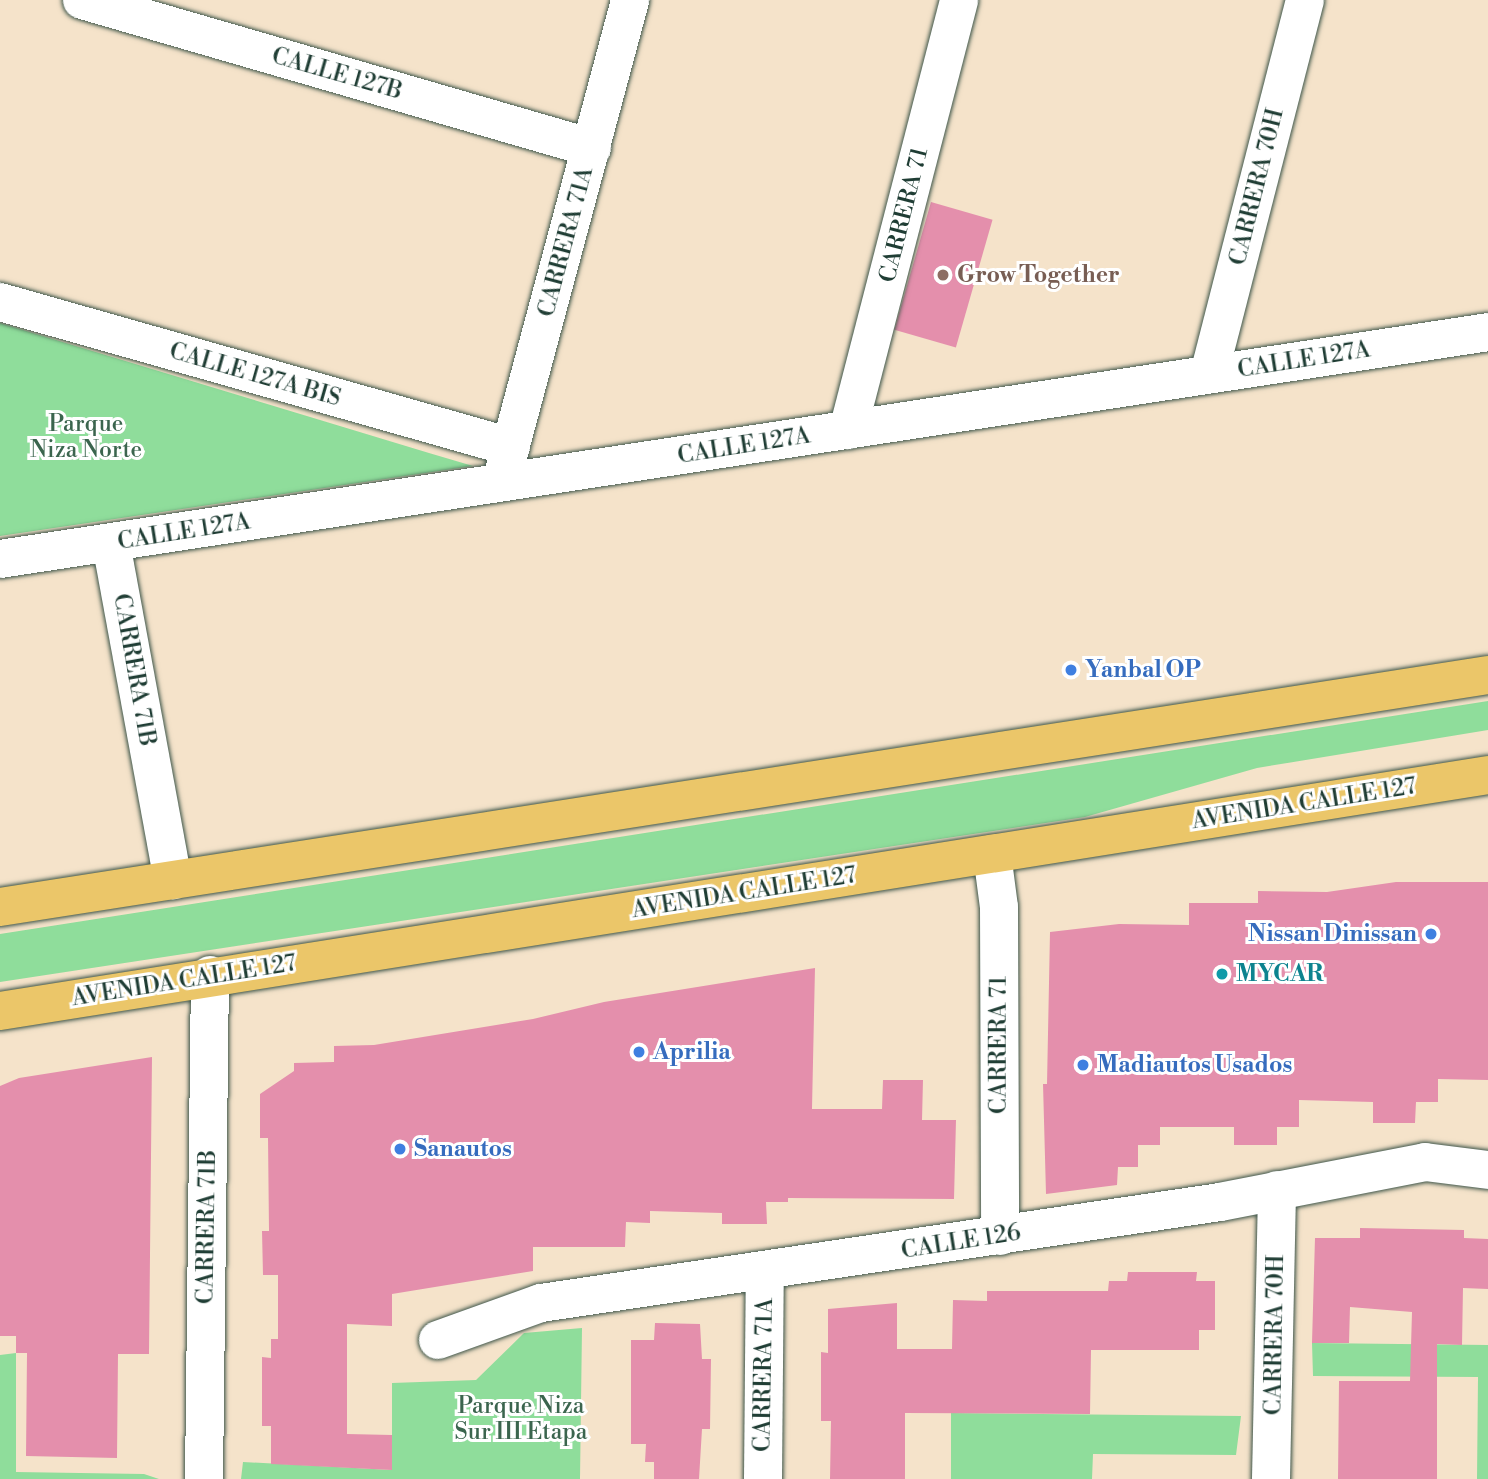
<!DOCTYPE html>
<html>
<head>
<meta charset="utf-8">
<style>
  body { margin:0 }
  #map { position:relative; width:1488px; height:1479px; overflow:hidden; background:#f5e3ca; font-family:"Libre Bodoni",serif }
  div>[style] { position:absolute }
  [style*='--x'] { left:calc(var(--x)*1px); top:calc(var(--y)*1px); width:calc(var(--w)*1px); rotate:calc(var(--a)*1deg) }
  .green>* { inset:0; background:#8fdd9b }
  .building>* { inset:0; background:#e48fac; transform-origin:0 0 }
  .roads { filter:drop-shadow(0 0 2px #3f564a) drop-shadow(0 0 2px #3f564a) }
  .minor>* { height:38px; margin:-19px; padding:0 19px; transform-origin:19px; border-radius:19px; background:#fff }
  .major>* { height:38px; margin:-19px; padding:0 19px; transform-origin:19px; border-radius:19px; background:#ebc669 }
  .dots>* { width:19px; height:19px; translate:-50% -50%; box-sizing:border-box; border:4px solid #fff; border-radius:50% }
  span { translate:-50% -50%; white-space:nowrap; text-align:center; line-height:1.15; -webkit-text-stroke:6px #fff; paint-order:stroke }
  .street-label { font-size:23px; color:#1f3d34 }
  .education-label { font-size:23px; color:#785e54; font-weight:700 }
  .left { translate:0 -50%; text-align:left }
  .park-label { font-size:23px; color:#3b654e }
  .shop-label { font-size:23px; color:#366cbe; font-weight:700 }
  .right { translate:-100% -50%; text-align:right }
  .culture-label { font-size:23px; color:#0d838f; font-weight:700 }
</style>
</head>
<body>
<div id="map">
  <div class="green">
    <div style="clip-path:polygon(0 323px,429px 453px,473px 466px,0 536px)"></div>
    <div style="clip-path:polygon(1488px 701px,1488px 730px,1257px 768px,1085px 817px,0 982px,0 934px)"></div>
    <div style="clip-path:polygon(582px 1328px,580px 1479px,241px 1479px,243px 1462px,392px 1470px,392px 1383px,476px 1380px,524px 1333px)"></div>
    <div style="clip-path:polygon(1312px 1343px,1488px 1345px,1488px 1479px,1477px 1479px,1478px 1377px,1313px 1376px)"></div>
    <div style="clip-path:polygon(16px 1353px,16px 1472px,144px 1474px,159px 1479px,0 1479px,0 1355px)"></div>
    <div style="clip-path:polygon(951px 1413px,1241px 1416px,1236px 1455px,1093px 1454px,1092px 1479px,951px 1479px)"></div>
  </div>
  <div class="building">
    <div style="left:931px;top:202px;width:64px;height:133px;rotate:16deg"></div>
    <div style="clip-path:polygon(1396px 882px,1488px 882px,1488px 1080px,1438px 1079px,1438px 1102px,1416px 1102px,1415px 1123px,1373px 1123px,1373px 1102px,1299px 1100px,1299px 1127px,1277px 1127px,1277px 1145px,1234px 1145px,1234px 1127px,1160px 1127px,1160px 1145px,1138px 1145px,1138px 1167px,1118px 1167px,1117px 1185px,1046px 1194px,1043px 1084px,1047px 1084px,1050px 932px,1119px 924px,1189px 925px,1189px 903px,1258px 903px,1258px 891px,1327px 892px)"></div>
    <div style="clip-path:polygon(815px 968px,812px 1109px,882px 1109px,883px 1080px,923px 1080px,922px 1120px,956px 1120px,954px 1199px,788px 1198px,788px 1202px,766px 1202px,767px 1224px,722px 1224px,722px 1213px,650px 1211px,650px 1223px,626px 1222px,625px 1247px,533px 1247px,533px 1271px,392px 1294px,392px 1326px,347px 1324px,347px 1434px,392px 1435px,392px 1470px,271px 1464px,271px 1426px,262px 1426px,262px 1357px,271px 1358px,271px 1339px,278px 1339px,278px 1275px,263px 1275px,262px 1231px,269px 1231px,268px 1138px,260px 1138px,260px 1094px,294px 1071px,294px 1063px,334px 1062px,334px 1046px,374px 1045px,533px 1019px,604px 1002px)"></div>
    <div style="clip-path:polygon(152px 1057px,149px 1354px,118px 1354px,117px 1458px,26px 1456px,27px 1353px,16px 1353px,16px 1336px,0 1336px,0 1086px,19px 1078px)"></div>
    <div style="clip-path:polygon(1360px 1228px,1464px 1230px,1464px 1238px,1488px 1239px,1488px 1289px,1463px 1288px,1462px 1345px,1437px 1344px,1437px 1479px,1338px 1479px,1339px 1381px,1410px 1381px,1412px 1312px,1350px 1307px,1349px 1343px,1312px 1343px,1315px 1238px,1360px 1238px)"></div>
    <div style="clip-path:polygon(1128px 1272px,1197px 1272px,1196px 1281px,1215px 1281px,1215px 1330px,1199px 1330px,1199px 1350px,1091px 1350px,1090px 1414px,905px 1413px,905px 1479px,830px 1479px,831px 1421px,821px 1421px,821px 1352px,828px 1353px,828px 1309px,897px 1303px,897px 1349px,952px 1349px,953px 1300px,987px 1301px,987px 1291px,1108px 1291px,1109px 1281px,1127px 1281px)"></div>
    <div style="clip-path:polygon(655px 1323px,700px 1324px,702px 1359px,711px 1359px,710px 1429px,702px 1429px,699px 1479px,654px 1479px,654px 1462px,645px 1462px,646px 1444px,631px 1444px,631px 1340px,654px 1340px)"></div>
  </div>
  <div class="roads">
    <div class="minor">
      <div style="--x:82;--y:0;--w:531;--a:16.18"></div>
      <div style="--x:0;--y:302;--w:531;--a:15.84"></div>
      <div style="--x:1209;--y:374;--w:386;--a:-75.6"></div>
      <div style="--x:848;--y:430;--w:444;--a:-75.5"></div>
      <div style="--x:504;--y:471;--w:488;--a:-75"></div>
      <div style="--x:111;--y:543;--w:343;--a:79.6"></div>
      <div style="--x:0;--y:559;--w:1505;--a:-8.67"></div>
      <div style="--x:992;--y:854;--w:53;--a:82.5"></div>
      <div style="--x:999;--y:907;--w:329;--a:89.8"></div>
      <div style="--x:438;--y:1340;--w:109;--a:-19.8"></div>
      <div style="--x:541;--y:1303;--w:686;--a:-8.46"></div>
      <div style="--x:1220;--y:1202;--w:209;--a:-11"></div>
      <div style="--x:1425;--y:1162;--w:64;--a:7.2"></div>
      <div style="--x:204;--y:1479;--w:504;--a:-89.32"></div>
      <div style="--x:763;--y:1479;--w:209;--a:-89.5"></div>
      <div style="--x:1271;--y:1479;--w:289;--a:-88.8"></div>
    </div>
    <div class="major">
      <div style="--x:0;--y:907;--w:1506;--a:-8.86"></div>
      <div style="--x:0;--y:1011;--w:1507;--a:-9.01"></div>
    </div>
  </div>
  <div class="dots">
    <div style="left:943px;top:275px;background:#8d6e63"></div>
    <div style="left:1071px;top:670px;background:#3f7fe0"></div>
    <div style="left:1431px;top:934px;background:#3f7fe0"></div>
    <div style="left:1222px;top:974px;background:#0f9aa8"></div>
    <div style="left:639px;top:1052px;background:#3f7fe0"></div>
    <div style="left:1083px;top:1065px;background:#3f7fe0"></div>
    <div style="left:400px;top:1149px;background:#3f7fe0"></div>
  </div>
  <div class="street-label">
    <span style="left:337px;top:74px;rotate:16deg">CALLE 127B</span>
    <span style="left:1257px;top:187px;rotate:-76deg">CARRERA 70H</span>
    <span style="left:904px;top:215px;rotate:-76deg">CARRERA 71</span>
    <span style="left:566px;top:242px;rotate:-75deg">CARRERA 71A</span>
    <span style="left:1304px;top:360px;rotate:-9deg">CALLE 127A</span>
    <span style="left:255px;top:375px;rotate:16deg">CALLE 127A BIS</span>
    <span style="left:744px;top:446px;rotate:-9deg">CALLE 127A</span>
    <span style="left:184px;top:532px;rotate:-9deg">CALLE 127A</span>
    <span style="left:134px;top:670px;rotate:80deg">CARRERA 71B</span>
    <span style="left:1304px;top:804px;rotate:-9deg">AVENIDA CALLE 127</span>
    <span style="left:744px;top:893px;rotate:-9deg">AVENIDA CALLE 127</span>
    <span style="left:184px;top:981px;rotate:-9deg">AVENIDA CALLE 127</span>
    <span style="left:999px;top:1045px;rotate:-90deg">CARRERA 71</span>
    <span style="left:207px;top:1227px;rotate:-89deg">CARRERA 71B</span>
    <span style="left:961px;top:1242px;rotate:-9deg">CALLE 126</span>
    <span style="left:1275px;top:1335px;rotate:-89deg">CARRERA 70H</span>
    <span style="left:764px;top:1375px;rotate:-89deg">CARRERA 71A</span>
  </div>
  <div class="education-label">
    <span class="left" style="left:957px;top:275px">Grow Together</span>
  </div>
  <div class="park-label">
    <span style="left:86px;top:437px">Parque<br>Niza Norte</span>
    <span style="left:521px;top:1419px">Parque Niza<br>Sur III Etapa</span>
  </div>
  <div class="shop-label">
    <span class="left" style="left:1085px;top:670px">Yanbal OP</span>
    <span class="right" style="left:1417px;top:934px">Nissan Dinissan</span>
    <span class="left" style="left:653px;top:1052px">Aprilia</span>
    <span class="left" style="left:1097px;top:1065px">Madiautos Usados</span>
    <span class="left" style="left:414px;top:1149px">Sanautos</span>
  </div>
  <div class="culture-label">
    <span class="left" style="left:1236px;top:974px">MYCAR</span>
  </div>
</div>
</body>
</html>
